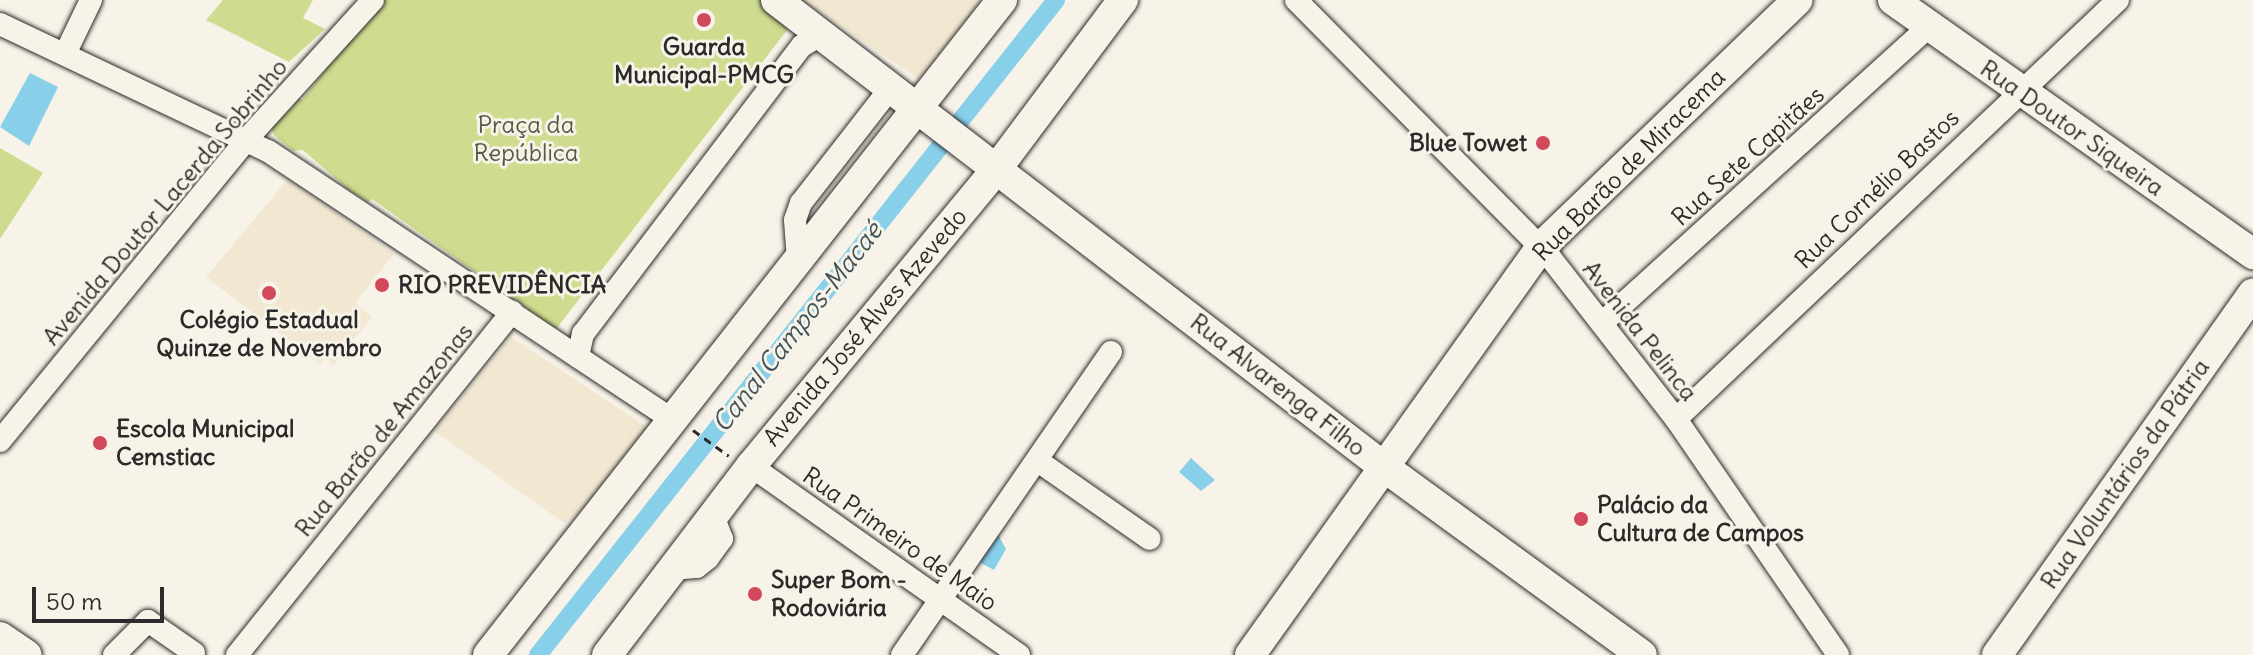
<!DOCTYPE html>
<html>
<head>
<meta charset="utf-8">
<style>
  body { margin:0 }
  #map { position:relative; width:2253px; height:655px; overflow:hidden; background:#f7f3e8; font-family:Delius,sans-serif }
  div>[style] { position:absolute }
  [style*='--x'] { left:calc(var(--x)*1px); top:calc(var(--y)*1px); width:calc(var(--w)*1px); rotate:calc(var(--a)*1deg) }
  .built>* { inset:0; background:#f2e8d2 }
  .green>* { inset:0; background:#cfdc8f }
  .water>* { inset:0; background:#88cfe9 }
  .canal>* { height:18px; margin:-9px; padding:0 9px; transform-origin:9px; border-radius:9px; background:#88cfe9 }
  .path>* { height:3px; margin-top:-1.5px; transform-origin:0; background:repeating-linear-gradient(90deg,#2b2b2b 0 8px,transparent 0 14px) }
  .roads { filter:drop-shadow(0 0 2px #2b2b2b) drop-shadow(0 0 2px #2b2b2b) }
  .minor>* { height:22px; margin:-11px; padding:0 11px; transform-origin:11px; border-radius:11px; background:#f7f3e8 }
  .major>* { height:30px; margin:-15px; padding:0 15px; transform-origin:15px; border-radius:15px; background:#f7f3e8 }
  .dots>* { width:22px; height:22px; translate:-50% -50%; box-sizing:border-box; border:4px solid #f7f3e8; border-radius:50% }
  span { translate:-50% -50%; white-space:nowrap; text-align:center; line-height:1.15; -webkit-text-stroke:6px #f7f3e8; paint-order:stroke }
  .poi-label { font-size:24px; color:#2b2b2b; font-weight:700 }
  .right { translate:-100% -50%; text-align:right }
  .left { translate:0 -50%; text-align:left }
  .park-label { font-size:24px; color:#545744 }
  .street-label { font-size:24px; color:#2b2b2b }
  .water-label { font-size:26px; color:#42545a; font-style:italic }
  .scale { position:absolute; left:32px; top:587px; width:132px; height:36px; box-sizing:border-box; border:4px solid #2b2b2b; border-top:0; padding-left:10px; font-size:24px; line-height:28px; white-space:nowrap; color:#2b2b2b; -webkit-text-stroke:6px #f7f3e8; paint-order:stroke }
</style>
</head>
<body>
<div id="map">
  <div class="built">
    <div style="clip-path:polygon(802px 0,981px 0,919px 79px)"></div>
    <div style="clip-path:polygon(288px 179px,394px 254px,355px 303px,372px 317px,334px 365px,325px 358px,320px 364px,206px 277px)"></div>
    <div style="clip-path:polygon(511px 337px,647px 427px,582px 511px,564px 523px,434px 431px)"></div>
  </div>
  <div class="green">
    <div style="clip-path:polygon(223px 0,313px 0,303px 18px,325px 29px,289px 62px,206px 20px)"></div>
    <div style="clip-path:polygon(380px 0,762px 0,788px 29px,556px 329px,372px 199px,368px 202px,349px 190px,303px 150px,293px 151px,275px 136px,271px 128px,296px 97px,302px 100px)"></div>
    <div style="clip-path:polygon(0 148px,43px 173px,0 239px)"></div>
  </div>
  <div class="water">
    <div style="clip-path:polygon(30px 73px,58px 87px,29px 146px,0 127px)"></div>
    <div style="clip-path:polygon(1191px 458px,1215px 480px,1201px 491px,1179px 472px)"></div>
    <div style="clip-path:polygon(996px 531px,1006px 549px,994px 570px,975px 560px)"></div>
  </div>
  <div class="canal">
    <div style="--x:538;--y:655;--w:835;--a:-51.66"></div>
  </div>
  <div class="path">
    <div style="--x:693;--y:430;--w:44;--a:35.8"></div>
  </div>
  <div class="roads">
    <div class="minor">
      <div style="--x:1296;--y:0;--w:360;--a:45.3"></div>
      <div style="--x:1549;--y:256;--w:207;--a:52.1"></div>
      <div style="--x:1676;--y:419;--w:286;--a:55.5"></div>
      <div style="--x:0;--y:24;--w:297;--a:25.4"></div>
      <div style="--x:268;--y:151;--w:485;--a:33.6"></div>
      <div style="--x:65;--y:54;--w:60;--a:-64.3"></div>
      <div style="--x:798;--y:260;--w:40;--a:-94.3"></div>
      <div style="--x:795;--y:220;--w:18;--a:-71"></div>
      <div style="--x:801;--y:203;--w:148;--a:-52.1"></div>
      <div style="--x:1602;--y:323;--w:440;--a:-42.2"></div>
      <div style="--x:578;--y:357;--w:24;--a:-78"></div>
      <div style="--x:583;--y:334;--w:362;--a:-52.8"></div>
      <div style="--x:802;--y:46;--w:23;--a:-31"></div>
      <div style="--x:1676;--y:419;--w:609;--a:-43.47"></div>
      <div style="--x:0;--y:441;--w:389;--a:-50.7"></div>
      <div style="--x:246;--y:140;--w:189;--a:-47.8"></div>
      <div style="--x:1038;--y:461;--w:136;--a:34.9"></div>
      <div style="--x:751;--y:466;--w:328;--a:35.2"></div>
      <div style="--x:673;--y:569;--w:24;--a:-5"></div>
      <div style="--x:697;--y:567;--w:14;--a:-39"></div>
      <div style="--x:708;--y:558;--w:24;--a:-54"></div>
      <div style="--x:722;--y:539;--w:25;--a:-111"></div>
      <div style="--x:114;--y:655;--w:48;--a:-45"></div>
      <div style="--x:148;--y:621;--w:56;--a:34.8"></div>
      <div style="--x:237;--y:655;--w:440;--a:-51.3"></div>
      <div style="--x:902;--y:655;--w:368;--a:-55.4"></div>
    </div>
    <div class="major">
      <div style="--x:776;--y:0;--w:767;--a:37.53"></div>
      <div style="--x:1384;--y:467;--w:319;--a:36.1"></div>
      <div style="--x:1893;--y:0;--w:441;--a:35.2"></div>
      <div style="--x:0;--y:637;--w:32;--a:34"></div>
      <div style="--x:488;--y:655;--w:833;--a:-51.88"></div>
      <div style="--x:607;--y:655;--w:238;--a:-52.7"></div>
      <div style="--x:751;--y:466;--w:388;--a:-50.4"></div>
      <div style="--x:998;--y:167;--w:209;--a:-53.2"></div>
      <div style="--x:1250;--y:655;--w:501;--a:-54.5"></div>
      <div style="--x:1541;--y:247;--w:356;--a:-43.9"></div>
      <div style="--x:1997;--y:655;--w:443;--a:-54.7"></div>
    </div>
  </div>
  <div class="dots">
    <div style="left:704px;top:20px;background:#d1495b"></div>
    <div style="left:1543px;top:143px;background:#d1495b"></div>
    <div style="left:382px;top:285px;background:#d1495b"></div>
    <div style="left:269px;top:293px;background:#d1495b"></div>
    <div style="left:100px;top:443px;background:#d1495b"></div>
    <div style="left:1581px;top:519px;background:#d1495b"></div>
    <div style="left:755px;top:594px;background:#d1495b"></div>
  </div>
  <div class="poi-label">
    <span style="left:704px;top:61px">Guarda<br>Municipal-PMCG</span>
    <span class="right" style="left:1527px;top:143px">Blue Towet</span>
    <span class="left" style="left:398px;top:285px">RIO PREVIDÊNCIA</span>
    <span style="left:269px;top:334px">Colégio Estadual<br>Quinze de Novembro</span>
    <span class="left" style="left:116px;top:443px">Escola Municipal<br>Cemstiac</span>
    <span class="left" style="left:1597px;top:519px">Palácio da<br>Cultura de Campos</span>
    <span class="left" style="left:771px;top:594px">Super Bom -<br>Rodoviária</span>
  </div>
  <div class="park-label">
    <span style="left:526px;top:139px">Praça da<br>República</span>
  </div>
  <div class="street-label">
    <span style="left:2072px;top:128px;rotate:35deg">Rua Doutor Siqueira</span>
    <span style="left:1748px;top:156px;rotate:-42deg">Rua Sete Capitães</span>
    <span style="left:1629px;top:165px;rotate:-45deg">Rua Barão de Miracema</span>
    <span style="left:1877px;top:189px;rotate:-44deg">Rua Cornélio Bastos</span>
    <span style="left:165px;top:202px;rotate:-50deg">Avenida Doutor Lacerda Sobrinho</span>
    <span style="left:865px;top:327px;rotate:-50deg">Avenida José Alves Azevedo</span>
    <span style="left:1640px;top:331px;rotate:52deg">Avenida Pelinca</span>
    <span style="left:1278px;top:385px;rotate:38deg">Rua Alvarenga Filho</span>
    <span style="left:384px;top:430px;rotate:-51deg">Rua Barão de Amazonas</span>
    <span style="left:2125px;top:474px;rotate:-55deg">Rua Voluntários da Pátria</span>
    <span style="left:900px;top:539px;rotate:35deg">Rua Primeiro de Maio</span>
  </div>
  <div class="water-label">
    <span style="left:797px;top:327px;rotate:-52deg">Canal Campos-Macaé</span>
  </div>
  <div class="scale">50 m</div>
</div>
</body>
</html>
